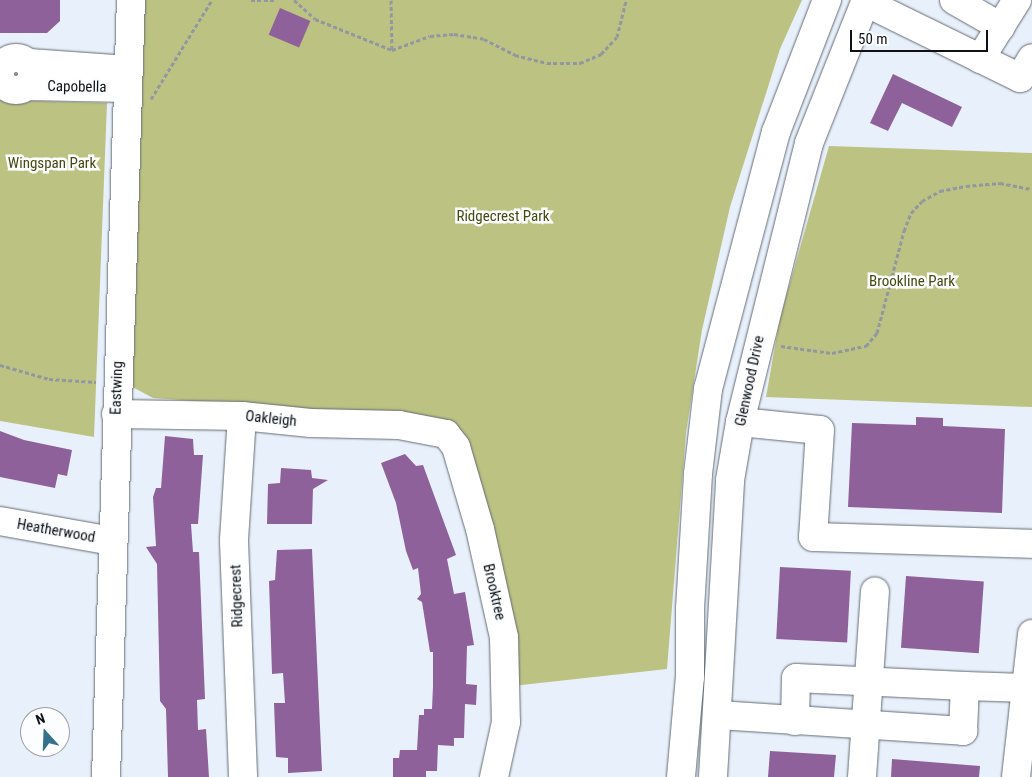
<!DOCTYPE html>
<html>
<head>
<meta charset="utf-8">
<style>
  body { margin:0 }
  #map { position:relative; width:1032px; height:777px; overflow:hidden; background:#e8f1fb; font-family:"Roboto Condensed",sans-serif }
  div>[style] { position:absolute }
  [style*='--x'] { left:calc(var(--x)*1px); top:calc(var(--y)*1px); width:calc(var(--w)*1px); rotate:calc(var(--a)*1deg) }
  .green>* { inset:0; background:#bcc282 }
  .building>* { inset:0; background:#8f619b; transform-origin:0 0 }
  .path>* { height:3px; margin-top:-1.5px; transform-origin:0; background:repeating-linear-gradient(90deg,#91989f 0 4px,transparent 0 6.5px) }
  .roads { filter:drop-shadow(0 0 1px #646b74) drop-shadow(0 0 1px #646b74) }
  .minor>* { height:28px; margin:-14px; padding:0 14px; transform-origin:14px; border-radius:14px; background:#fff }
  .minor>.ring { margin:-14px; padding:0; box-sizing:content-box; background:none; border:28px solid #fff; border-radius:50% }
  .major>* { height:28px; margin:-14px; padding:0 14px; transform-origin:14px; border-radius:14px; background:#fff }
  span { translate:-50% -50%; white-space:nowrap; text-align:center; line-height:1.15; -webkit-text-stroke:5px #fbfdff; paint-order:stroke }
  .street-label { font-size:15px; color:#0f1215 }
  .park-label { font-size:15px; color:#474a0f }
  .north { position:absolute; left:20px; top:707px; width:50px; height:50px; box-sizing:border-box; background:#fbfdff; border:1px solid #9d9fa1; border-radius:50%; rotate:340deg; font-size:14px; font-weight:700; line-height:20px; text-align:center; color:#0f1215 }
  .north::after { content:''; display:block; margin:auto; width:18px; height:22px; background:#357188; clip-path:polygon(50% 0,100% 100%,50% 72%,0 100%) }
  .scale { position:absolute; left:850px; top:30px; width:138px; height:22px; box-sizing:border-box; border:2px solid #0f1215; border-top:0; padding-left:6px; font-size:15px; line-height:18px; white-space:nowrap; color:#0f1215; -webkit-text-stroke:4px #fbfdff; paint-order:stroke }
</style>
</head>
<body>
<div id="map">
  <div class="green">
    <div style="clip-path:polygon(134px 0,802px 0,780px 49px,730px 207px,702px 330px,686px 433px,667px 669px,503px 687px,450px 438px,247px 405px,153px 398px,123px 382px)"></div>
    <div style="clip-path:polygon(0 100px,107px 103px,94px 437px,0 421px)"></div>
    <div style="clip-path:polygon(829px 146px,1032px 153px,1032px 407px,766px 397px,780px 318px)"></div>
  </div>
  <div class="building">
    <div style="clip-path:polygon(0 0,60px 0,60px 21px,47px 33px,0 33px)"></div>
    <div style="left:280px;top:8px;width:33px;height:29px;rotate:23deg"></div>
    <div style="clip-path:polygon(893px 74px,962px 107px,952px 127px,902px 103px,888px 131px,870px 123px)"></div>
    <div style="clip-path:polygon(916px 417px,943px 418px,943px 426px,1005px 429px,1002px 513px,848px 507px,852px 423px,916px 425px)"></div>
    <div style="clip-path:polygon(0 431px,24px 440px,72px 450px,67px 476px,58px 474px,55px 488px,0 477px)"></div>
    <div style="clip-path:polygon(165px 436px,193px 439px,194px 455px,203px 455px,198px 524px,191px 524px,193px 552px,199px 552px,205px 699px,197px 700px,198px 730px,206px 729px,209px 777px,168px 777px,166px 709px,160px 701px,157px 564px,146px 547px,156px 546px,153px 497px,156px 488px,161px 488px)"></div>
    <div style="clip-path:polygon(405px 454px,416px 466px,423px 465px,456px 555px,447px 559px,454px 594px,465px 592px,474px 645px,467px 646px,466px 684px,477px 685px,476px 705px,465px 704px,464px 738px,454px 738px,454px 746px,438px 745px,437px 771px,426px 771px,426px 777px,393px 777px,393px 758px,399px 758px,400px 750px,417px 750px,419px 715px,424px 715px,424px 709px,432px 709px,433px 686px,433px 652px,430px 652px,422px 602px,417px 599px,421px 594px,418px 568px,413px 570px,406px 551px,396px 503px,381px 463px)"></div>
    <div style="clip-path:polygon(281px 468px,311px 470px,312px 478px,328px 480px,313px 489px,312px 524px,267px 524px,268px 484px,280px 483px)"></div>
    <div style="clip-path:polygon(312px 549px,322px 771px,288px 773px,288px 758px,276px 757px,274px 703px,285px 703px,283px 673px,272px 674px,269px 581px,275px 580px,277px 550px)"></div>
    <div style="left:780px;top:567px;width:71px;height:72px;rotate:3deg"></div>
    <div style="left:906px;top:576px;width:78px;height:72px;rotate:4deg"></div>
    <div style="clip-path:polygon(770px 751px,836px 755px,834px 777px,768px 777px)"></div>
    <div style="clip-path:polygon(892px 759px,980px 766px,979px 777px,891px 777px)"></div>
  </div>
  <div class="path">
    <div style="--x:251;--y:0;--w:24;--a:0"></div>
    <div style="--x:294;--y:0;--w:28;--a:42"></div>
    <div style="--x:315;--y:19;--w:83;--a:21.9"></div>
    <div style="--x:392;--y:50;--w:40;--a:-20.2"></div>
    <div style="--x:430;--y:36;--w:24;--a:-5"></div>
    <div style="--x:454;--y:34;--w:30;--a:9"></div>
    <div style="--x:484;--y:39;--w:35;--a:27"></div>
    <div style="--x:515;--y:55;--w:33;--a:14"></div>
    <div style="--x:547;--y:63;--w:33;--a:0"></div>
    <div style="--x:580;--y:63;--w:23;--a:-23"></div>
    <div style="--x:601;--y:54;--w:23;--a:-47"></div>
    <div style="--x:617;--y:37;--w:38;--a:-76"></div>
    <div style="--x:391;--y:0;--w:50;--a:88.9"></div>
    <div style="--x:151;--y:99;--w:116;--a:-58.4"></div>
    <div style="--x:781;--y:346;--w:51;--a:7.8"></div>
    <div style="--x:832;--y:353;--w:35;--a:-12"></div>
    <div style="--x:866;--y:346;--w:17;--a:-50"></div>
    <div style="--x:877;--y:333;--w:106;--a:-75.2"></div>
    <div style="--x:904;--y:231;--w:19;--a:-69"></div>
    <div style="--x:911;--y:213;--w:16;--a:-47"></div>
    <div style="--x:922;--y:201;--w:21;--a:-29"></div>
    <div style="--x:940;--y:191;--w:26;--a:-11"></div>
    <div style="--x:966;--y:186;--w:34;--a:-5"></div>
    <div style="--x:1000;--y:183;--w:33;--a:11"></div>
    <div style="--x:0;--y:365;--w:51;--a:15.9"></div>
    <div style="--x:49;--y:379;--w:47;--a:3.7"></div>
  </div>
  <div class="roads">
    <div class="minor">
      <div style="--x:954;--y:0;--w:54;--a:29.9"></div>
      <div style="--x:865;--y:2;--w:173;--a:26.1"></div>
      <div style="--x:1020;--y:78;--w:23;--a:-59"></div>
      <div class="ring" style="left:0;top:58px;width:4px;height:4px"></div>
      <div style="--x:980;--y:59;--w:70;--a:-57.9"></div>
      <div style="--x:29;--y:63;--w:99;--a:4"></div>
      <div style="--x:27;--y:86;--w:101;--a:1.1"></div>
      <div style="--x:116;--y:414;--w:126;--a:0.9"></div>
      <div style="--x:242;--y:416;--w:69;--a:5.8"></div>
      <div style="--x:311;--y:423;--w:88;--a:1.3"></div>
      <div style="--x:399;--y:425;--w:48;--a:10.8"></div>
      <div style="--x:446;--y:434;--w:16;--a:52"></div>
      <div style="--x:456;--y:447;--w:85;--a:73.7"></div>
      <div style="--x:480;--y:529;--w:111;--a:77.5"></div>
      <div style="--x:504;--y:637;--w:85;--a:88.7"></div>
      <div style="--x:506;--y:722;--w:56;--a:102.3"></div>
      <div style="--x:242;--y:416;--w:125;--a:93.7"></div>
      <div style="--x:234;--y:541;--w:236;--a:87.8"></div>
      <div style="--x:740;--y:422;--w:80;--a:5.7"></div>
      <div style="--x:820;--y:430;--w:107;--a:93.7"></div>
      <div style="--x:813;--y:537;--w:219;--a:1.8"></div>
      <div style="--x:0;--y:521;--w:114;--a:10.1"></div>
      <div style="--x:718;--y:715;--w:246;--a:3.7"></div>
      <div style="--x:963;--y:731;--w:45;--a:-87.5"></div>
      <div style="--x:965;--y:686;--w:61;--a:1.9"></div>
      <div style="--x:795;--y:721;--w:43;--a:-88.7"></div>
      <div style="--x:796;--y:678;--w:169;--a:2.7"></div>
      <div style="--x:106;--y:777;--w:777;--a:-88.16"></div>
      <div style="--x:862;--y:777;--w:186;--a:-86"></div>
      <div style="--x:1016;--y:777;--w:144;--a:-83.6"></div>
    </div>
    <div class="major">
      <div style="--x:681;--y:777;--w:100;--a:-84.9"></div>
      <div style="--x:690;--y:677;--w:68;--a:-90"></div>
      <div style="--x:690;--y:609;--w:135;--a:-86.6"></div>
      <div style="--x:698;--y:474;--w:86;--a:-83.3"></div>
      <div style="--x:708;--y:389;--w:266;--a:-75.2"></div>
      <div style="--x:776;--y:132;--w:142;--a:-68.9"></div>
      <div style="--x:713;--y:777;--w:297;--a:-86.7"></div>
      <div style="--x:730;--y:480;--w:59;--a:-80.2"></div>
      <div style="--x:740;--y:422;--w:287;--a:-76.1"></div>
      <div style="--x:809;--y:143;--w:154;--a:-68.3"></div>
    </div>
  </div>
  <div class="street-label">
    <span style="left:77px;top:87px;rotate:1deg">Capobella</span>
    <span style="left:750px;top:381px;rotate:-78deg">Glenwood Drive</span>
    <span style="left:117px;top:388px;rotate:-88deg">Eastwing</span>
    <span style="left:271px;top:419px;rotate:6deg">Oakleigh</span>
    <span style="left:56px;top:531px;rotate:10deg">Heatherwood</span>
    <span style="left:494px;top:592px;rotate:77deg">Brooktree</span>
    <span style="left:237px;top:596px;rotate:-92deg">Ridgecrest</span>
  </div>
  <div class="park-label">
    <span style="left:52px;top:164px">Wingspan Park</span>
    <span style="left:503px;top:217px">Ridgecrest Park</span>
    <span style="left:912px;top:282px">Brookline Park</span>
  </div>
  <div class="north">N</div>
  <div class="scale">50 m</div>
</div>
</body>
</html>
